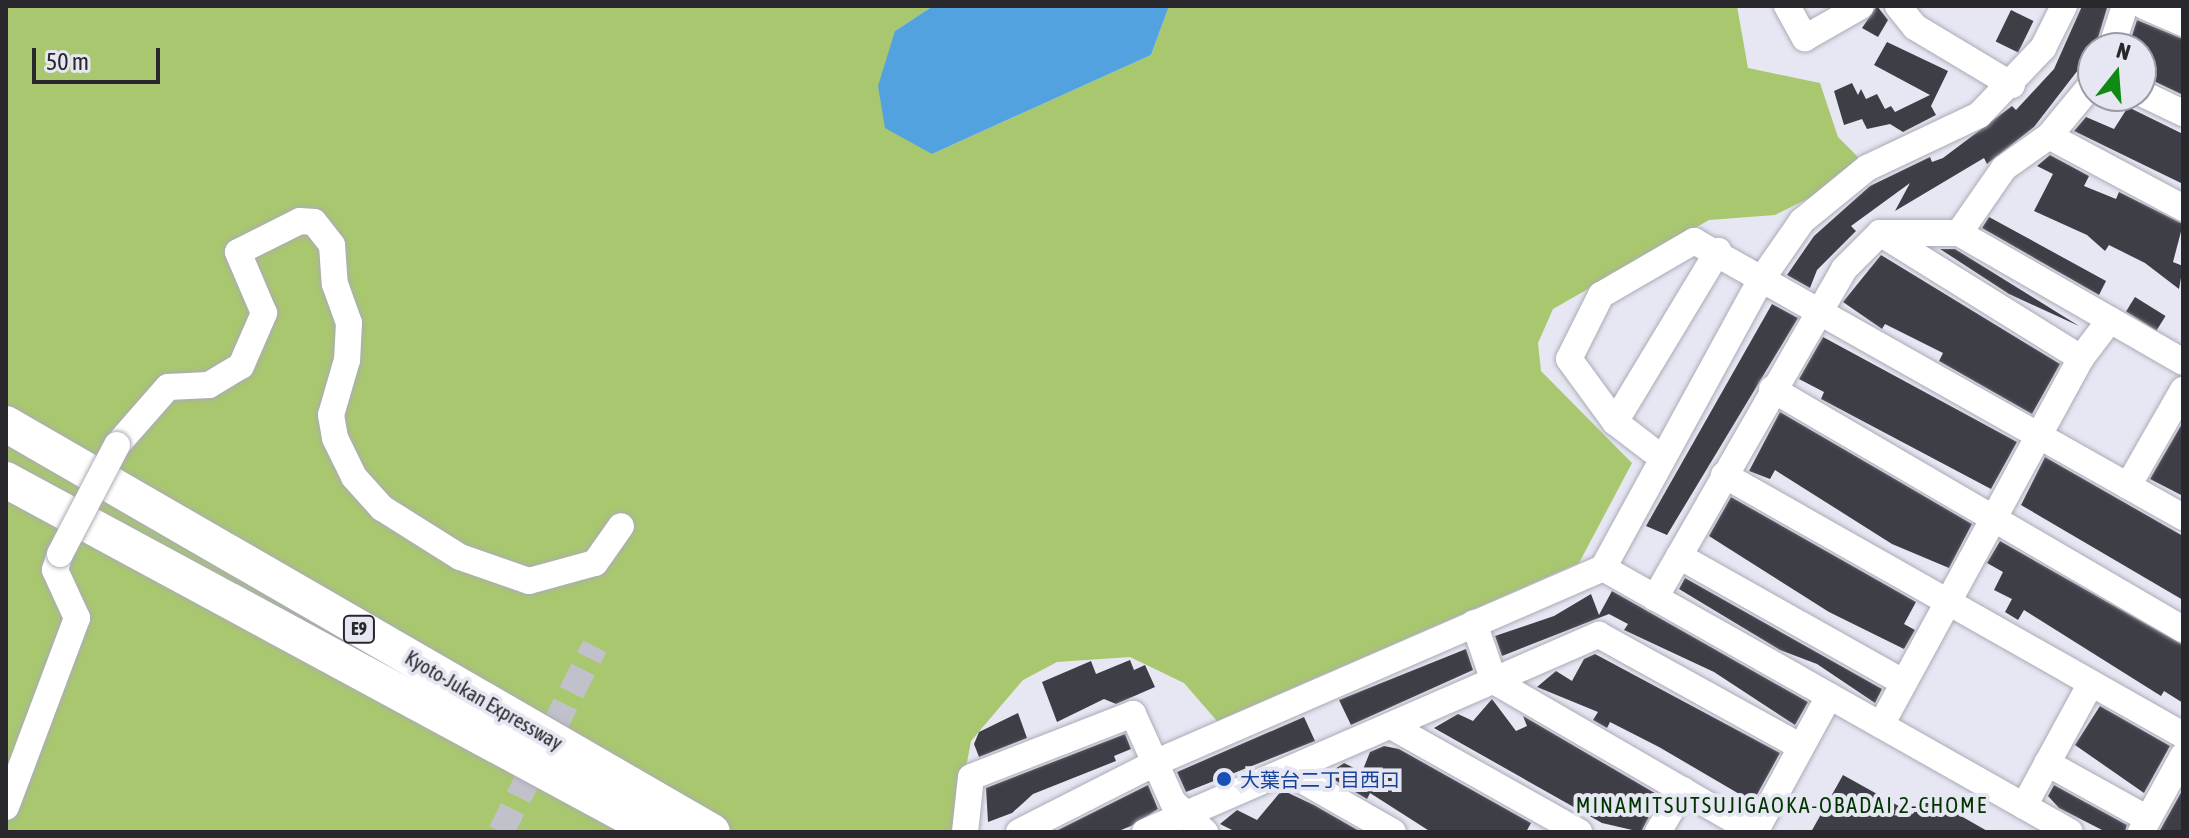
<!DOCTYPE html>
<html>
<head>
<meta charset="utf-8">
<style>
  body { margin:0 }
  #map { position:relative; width:2189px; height:838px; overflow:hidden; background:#e6e7f3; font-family:"Asap Condensed","Noto Sans JP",sans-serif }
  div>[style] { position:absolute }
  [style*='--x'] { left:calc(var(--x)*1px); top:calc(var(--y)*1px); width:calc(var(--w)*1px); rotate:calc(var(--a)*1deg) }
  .forest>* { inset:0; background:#a9c76f }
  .water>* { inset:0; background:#53a2e0 }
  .building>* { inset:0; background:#3e3e47; transform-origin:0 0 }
  .minor-tunnel>* { height:26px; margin-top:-13px; transform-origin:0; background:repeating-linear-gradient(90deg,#c0c1cb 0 26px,transparent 0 39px) }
  .roads { filter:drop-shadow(0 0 2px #aaabb6) drop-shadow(0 0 2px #aaabb6) }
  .minor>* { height:26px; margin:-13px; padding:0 13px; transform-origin:13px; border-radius:13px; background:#fff }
  .highway>* { height:36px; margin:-18px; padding:0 18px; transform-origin:18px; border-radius:18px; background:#fff }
  .bridges { filter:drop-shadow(0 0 2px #aaabb6) drop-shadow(0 0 2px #aaabb6) }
  .minor-bridge>* { height:26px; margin:-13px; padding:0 13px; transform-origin:13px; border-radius:13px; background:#fff }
  .dots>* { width:22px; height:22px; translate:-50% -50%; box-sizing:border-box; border:4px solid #e6e7f3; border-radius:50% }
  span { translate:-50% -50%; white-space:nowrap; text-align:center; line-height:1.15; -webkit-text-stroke:8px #e6e7f3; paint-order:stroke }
  .shield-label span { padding:2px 6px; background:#e6e7f3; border:2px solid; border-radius:6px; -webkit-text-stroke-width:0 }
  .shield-label { font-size:18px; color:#28282c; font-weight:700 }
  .street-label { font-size:20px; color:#28282c }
  .transit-label { font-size:20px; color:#164399 }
  .left { translate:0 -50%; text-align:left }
  .neighbourhood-label { font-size:22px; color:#003500; letter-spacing:2px }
  .frame { position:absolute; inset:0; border:8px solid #28282c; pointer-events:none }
  .north { position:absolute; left:2077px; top:32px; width:80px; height:80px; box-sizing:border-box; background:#e6e7f3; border:2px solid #9a9ba3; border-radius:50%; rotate:17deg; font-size:22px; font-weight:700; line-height:32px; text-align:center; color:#28282c }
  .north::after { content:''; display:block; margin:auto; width:28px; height:36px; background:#0f8b14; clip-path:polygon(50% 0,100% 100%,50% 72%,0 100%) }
  .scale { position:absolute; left:32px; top:48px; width:128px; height:36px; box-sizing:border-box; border:4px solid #28282c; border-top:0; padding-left:10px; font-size:24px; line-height:28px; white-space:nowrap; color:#28282c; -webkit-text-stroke:6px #e6e7f3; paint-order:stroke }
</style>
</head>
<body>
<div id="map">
  <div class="forest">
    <div style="clip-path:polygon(6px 6px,933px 6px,895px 31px,932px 154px,1151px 55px,1169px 6px,1737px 6px,1748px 68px,1820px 83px,1838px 137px,1869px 168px,1775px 215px,1709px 220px,1553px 309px,1538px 343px,1541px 371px,1632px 463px,1579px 563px,1217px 721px,1184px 683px,1130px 657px,1057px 662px,1023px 680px,971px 741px,954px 832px,6px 832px)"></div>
  </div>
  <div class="water">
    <div style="clip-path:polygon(933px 6px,1169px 6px,1151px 55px,932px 154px,885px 128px,878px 86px,895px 31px)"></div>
  </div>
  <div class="building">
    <div style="clip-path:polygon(1877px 6px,1888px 20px,1878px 37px,1862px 28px)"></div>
    <div style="clip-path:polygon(2082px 6px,2107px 8px,2095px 48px,2034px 127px,1987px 164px,1984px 158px,1895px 211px,1910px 183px,1851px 226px,1856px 231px,1817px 270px,1810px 288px,1787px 275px,1814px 236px,1870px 186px,1930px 157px,1932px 162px,1943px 158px,2012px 106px,2016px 110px,2054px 69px)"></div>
    <div style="left:2011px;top:10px;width:25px;height:35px;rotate:26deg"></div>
    <div style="clip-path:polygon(2137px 20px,2183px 39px,2183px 95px,2141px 75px,2141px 48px,2128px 48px)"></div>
    <div style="clip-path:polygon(1887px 42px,1948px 71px,1931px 106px,1936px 115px,1903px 132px,1890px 124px,1867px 129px,1862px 119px,1844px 125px,1834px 91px,1852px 83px,1858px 95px,1861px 89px,1866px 99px,1877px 94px,1885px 109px,1891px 106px,1895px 112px,1930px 95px,1874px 65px)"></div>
    <div style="clip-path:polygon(2128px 107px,2183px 134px,2183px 184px,2074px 131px,2086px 117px,2114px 129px)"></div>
    <div style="clip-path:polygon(2050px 155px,2089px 176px,2084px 186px,2116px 199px,2119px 192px,2183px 224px,2173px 262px,2183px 266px,2179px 289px,2145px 263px,2109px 245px,2105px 251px,2087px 235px,2034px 211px,2053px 174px,2037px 166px)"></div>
    <div style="clip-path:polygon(1989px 217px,2106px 281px,2099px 295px,1982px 228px)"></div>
    <div style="clip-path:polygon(1940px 249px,1955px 249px,2079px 326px,2009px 294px)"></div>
    <div style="clip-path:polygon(1881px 255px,2060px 364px,2032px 414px,1939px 361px,1943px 353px,1885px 324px,1882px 329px,1843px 302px)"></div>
    <div style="left:2135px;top:297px;width:36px;height:17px;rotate:32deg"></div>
    <div style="clip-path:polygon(1772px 304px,1798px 318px,1667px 535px,1646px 526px)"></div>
    <div style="clip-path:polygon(1823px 337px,2017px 442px,1991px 489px,1821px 399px,1824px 392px,1799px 379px)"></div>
    <div style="clip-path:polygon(1780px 412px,1972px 524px,1949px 568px,1892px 544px,1775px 470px,1770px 479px,1749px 471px)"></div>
    <div style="clip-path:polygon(2183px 422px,2183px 496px,2150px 479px)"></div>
    <div style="clip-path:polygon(2045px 457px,2183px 536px,2183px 600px,2021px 505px)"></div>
    <div style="clip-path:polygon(1731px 497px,1916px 602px,1904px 624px,1915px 630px,1904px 649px,1829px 612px,1709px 536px)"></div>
    <div style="clip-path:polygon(2000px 541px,2183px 645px,2183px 703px,2164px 691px,2161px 696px,2024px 610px,2018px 620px,2005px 612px,2012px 599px,1994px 590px,2003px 572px,1987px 563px)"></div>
    <div style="clip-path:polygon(1685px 578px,1882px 689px,1875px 703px,1817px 664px,1780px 650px,1679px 589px)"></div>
    <div style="clip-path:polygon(1612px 591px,1808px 702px,1795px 725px,1714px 672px,1624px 630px,1628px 624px,1609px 614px,1502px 656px,1495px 636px,1554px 616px,1591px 594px,1599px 615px)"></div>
    <div style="clip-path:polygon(1466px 649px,1473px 670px,1351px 725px,1339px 700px)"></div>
    <div style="clip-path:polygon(1595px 654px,1780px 753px,1753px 802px,1659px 747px,1610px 722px,1607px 728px,1593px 720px,1598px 712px,1537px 687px,1556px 671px,1572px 681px,1584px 659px)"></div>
    <div style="clip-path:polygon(1130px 660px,1134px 670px,1145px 665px,1155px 687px,1116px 704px,1104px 699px,1057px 722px,1042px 682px,1091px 661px,1096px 674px)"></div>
    <div style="clip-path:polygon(1492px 699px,1516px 731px,1527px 726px,1523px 716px,1660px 796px,1641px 832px,1602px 823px,1434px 728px,1458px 714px,1473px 721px)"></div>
    <div style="clip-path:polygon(2100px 706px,2170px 746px,2144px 793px,2075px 745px)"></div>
    <div style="clip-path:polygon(1018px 713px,1027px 738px,979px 757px,974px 744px,979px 732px)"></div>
    <div style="clip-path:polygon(1304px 717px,1315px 741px,1186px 792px,1177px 772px)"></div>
    <div style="clip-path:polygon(1125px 734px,1131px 749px,1114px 756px,1116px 761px,1033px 794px,1012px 813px,988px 822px,986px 788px)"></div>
    <div style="clip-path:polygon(1384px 746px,1399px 749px,1531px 823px,1526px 832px,1431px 832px,1370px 793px,1367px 799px,1326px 775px,1344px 763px,1362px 772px,1370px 752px)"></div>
    <div style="clip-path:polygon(1843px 775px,1913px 814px,1924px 795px,1989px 832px,1811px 832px)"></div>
    <div style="clip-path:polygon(1148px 785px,1158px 809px,1131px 826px,1116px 832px,1054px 832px)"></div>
    <div style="clip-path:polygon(2054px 785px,2127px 825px,2125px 832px,2106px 832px,2059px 808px,2048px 796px)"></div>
    <div style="clip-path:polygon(2183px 789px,2183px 832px,2159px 832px)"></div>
    <div style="clip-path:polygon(1282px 790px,1314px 805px,1361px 832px,1236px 832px,1220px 824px,1237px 810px,1257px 820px)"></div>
  </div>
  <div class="minor-tunnel">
    <div style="--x:501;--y:832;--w:208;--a:-63.2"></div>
  </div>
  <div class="roads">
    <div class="minor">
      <div style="--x:1787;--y:6;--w:37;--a:61"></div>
      <div style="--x:1805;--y:38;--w:64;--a:-29.7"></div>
      <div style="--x:1898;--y:6;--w:27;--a:51"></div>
      <div style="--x:1915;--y:27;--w:113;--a:30.9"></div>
      <div style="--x:2144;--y:6;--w:43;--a:23.6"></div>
      <div style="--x:2111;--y:48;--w:44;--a:-71.6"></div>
      <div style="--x:2141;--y:93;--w:47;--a:25.5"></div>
      <div style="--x:2049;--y:136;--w:152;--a:28.2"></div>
      <div style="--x:1880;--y:233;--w:237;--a:31.9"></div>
      <div style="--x:1959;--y:233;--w:258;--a:29.9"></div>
      <div style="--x:1772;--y:389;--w:476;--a:30.3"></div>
      <div style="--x:1615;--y:422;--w:200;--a:-58.9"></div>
      <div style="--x:117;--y:445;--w:77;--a:-48.7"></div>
      <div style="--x:168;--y:387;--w:41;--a:-2.8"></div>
      <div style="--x:209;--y:385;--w:37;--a:-31"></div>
      <div style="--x:241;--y:366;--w:58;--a:-66.5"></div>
      <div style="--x:264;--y:313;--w:66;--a:-113.1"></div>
      <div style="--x:238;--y:252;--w:69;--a:-26.6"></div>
      <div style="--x:300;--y:221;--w:14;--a:4"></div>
      <div style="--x:314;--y:222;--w:29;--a:52"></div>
      <div style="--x:332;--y:245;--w:39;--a:86"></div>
      <div style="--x:335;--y:284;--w:41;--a:70.3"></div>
      <div style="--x:349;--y:323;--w:37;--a:93"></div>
      <div style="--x:347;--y:360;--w:57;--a:106.2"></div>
      <div style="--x:331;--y:415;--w:23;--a:80"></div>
      <div style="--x:335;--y:438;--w:43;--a:64"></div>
      <div style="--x:354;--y:477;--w:42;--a:47.9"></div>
      <div style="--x:382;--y:508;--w:92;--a:32.1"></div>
      <div style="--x:460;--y:557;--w:73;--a:19.2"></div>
      <div style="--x:529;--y:581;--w:68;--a:-15.3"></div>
      <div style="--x:595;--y:563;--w:45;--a:-54.9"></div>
      <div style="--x:1662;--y:458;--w:59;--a:-142.5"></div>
      <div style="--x:1615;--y:422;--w:78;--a:-126.1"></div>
      <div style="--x:1569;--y:359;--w:72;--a:-63.4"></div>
      <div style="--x:1601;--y:295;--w:108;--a:-30.1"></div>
      <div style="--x:1694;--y:241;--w:562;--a:29.44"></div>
      <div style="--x:1724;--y:475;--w:528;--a:29.53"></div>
      <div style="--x:2128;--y:486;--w:111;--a:-60.2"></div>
      <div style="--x:1679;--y:556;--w:258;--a:29.4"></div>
      <div style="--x:1603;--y:568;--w:536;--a:29.48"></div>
      <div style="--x:1655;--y:598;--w:379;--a:-60.1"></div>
      <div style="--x:1844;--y:269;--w:51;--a:-45"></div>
      <div style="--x:1880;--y:233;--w:79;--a:0"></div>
      <div style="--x:1959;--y:233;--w:79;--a:-55.3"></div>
      <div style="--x:2004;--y:168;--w:55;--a:-35.4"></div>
      <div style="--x:2049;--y:136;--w:69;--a:-50.3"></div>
      <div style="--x:1474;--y:623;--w:61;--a:71"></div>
      <div style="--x:1494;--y:681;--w:302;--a:30.1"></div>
      <div style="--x:1881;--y:725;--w:418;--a:-61.4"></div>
      <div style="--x:2081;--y:358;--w:48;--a:-52.7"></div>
      <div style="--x:1391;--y:726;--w:216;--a:29.4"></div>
      <div style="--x:2047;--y:763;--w:115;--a:29"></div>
      <div style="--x:1286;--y:771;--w:123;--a:29.7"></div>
      <div style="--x:2024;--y:806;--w:140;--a:-61.4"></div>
      <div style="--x:6;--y:807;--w:202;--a:-69.4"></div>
      <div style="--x:77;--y:618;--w:53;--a:-114.6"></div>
      <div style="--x:55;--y:570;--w:17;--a:-73"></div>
      <div style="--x:965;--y:832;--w:55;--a:-83.8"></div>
      <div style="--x:971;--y:777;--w:174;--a:-21.3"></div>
      <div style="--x:1133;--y:714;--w:97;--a:65.6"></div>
      <div style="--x:1173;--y:802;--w:44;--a:43.2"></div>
      <div style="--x:1019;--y:832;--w:155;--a:-26.9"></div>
      <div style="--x:1157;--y:762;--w:486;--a:-23.5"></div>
      <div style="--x:1603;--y:568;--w:328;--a:-61.3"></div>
      <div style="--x:1761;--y:280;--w:72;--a:-55.2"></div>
      <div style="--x:1802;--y:221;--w:84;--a:-39.2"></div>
      <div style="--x:1867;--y:168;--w:124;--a:-25.3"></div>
      <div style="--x:1979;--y:115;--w:93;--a:-46.3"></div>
      <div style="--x:2043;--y:48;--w:47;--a:-63.4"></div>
      <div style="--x:1145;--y:832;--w:495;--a:-23.5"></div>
      <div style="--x:1599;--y:635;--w:231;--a:29"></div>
      <div style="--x:1658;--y:832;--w:49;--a:-59.2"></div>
      <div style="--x:1755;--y:832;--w:155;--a:-61.4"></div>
      <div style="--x:2141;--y:832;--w:87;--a:-61.1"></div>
    </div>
    <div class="highway">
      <div style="--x:6;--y:424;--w:815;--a:30.02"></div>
      <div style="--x:6;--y:480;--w:740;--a:28.4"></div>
    </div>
  </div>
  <div class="bridges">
    <div class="minor-bridge">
      <div style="--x:60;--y:554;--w:123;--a:-62.4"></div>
    </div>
  </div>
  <div class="dots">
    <div style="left:1224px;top:779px;background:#1a4fb4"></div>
  </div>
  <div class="shield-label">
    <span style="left:359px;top:629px">E9</span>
  </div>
  <div class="street-label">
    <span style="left:484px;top:700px;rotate:30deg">Kyoto-Jukan Expressway</span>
  </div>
  <div class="transit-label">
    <span class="left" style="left:1240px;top:779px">大葉台二丁目西口</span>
  </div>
  <div class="neighbourhood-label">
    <span style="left:1782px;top:806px">MINAMITSUTSUJIGAOKA-OBADAI 2-CHOME</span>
  </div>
  <div class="frame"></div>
  <div class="north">N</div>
  <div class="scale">50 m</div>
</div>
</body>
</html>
